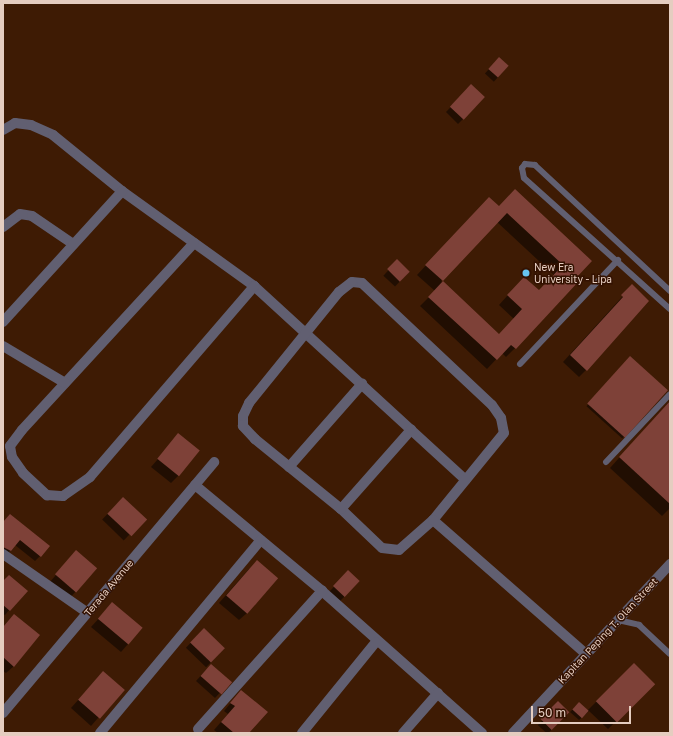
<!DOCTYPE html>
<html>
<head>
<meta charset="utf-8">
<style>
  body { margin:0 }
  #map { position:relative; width:673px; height:736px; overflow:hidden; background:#3e1b04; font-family:"Golos Text",sans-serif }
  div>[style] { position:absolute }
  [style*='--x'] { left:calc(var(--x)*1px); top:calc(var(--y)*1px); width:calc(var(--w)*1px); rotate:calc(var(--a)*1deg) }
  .shadow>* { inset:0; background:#0007; transform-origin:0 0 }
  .building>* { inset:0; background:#7e4138; transform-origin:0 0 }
  .service>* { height:6px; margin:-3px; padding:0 3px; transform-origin:3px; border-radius:3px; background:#615f71 }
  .minor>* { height:10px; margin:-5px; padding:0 5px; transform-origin:5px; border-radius:5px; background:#615f71 }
  .dots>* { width:11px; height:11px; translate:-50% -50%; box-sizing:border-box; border:2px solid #310; border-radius:50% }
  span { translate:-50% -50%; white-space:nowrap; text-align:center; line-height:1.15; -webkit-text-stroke:3px #310; paint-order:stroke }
  .poi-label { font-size:10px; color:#e5cdc0 }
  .left { translate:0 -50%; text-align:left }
  .street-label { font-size:10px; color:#e5cdc0 }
  .frame { position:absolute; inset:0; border:4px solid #e5cdc0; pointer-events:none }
  .scale { position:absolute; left:531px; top:706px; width:100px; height:18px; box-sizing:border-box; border:2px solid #e5cdc0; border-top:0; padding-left:5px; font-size:12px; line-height:14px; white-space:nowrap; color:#e5cdc0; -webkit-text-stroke:3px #310; paint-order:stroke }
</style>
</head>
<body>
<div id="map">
  <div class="shadow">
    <div style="left:499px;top:58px;width:12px;height:21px;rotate:42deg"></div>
    <div style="clip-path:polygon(471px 86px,463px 119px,458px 124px,446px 112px)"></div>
    <div style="clip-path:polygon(evenodd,515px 190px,574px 278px,515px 348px,506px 357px,502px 353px,487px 369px,420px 306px,435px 291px,417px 275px,480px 207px,499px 207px,515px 190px,497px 222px,554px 275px,539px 292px,515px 287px,499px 305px,514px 319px,499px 335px,441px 281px,497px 222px)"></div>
    <div style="left:397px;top:261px;width:16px;height:20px;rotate:43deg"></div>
    <div style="clip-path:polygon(632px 286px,586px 370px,579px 377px,563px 362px)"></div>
    <div style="left:630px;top:358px;width:48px;height:65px;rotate:42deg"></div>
    <div style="clip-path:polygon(670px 401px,670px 508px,662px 516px,610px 468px)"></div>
    <div style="clip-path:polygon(179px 435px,178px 476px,171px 483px,151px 467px)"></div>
    <div style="left:123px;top:498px;width:30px;height:30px;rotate:44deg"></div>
    <div style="clip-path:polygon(3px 523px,40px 556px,35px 561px,15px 545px,5px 556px,3px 554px)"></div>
    <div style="clip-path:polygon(76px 552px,76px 591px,69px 599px,49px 583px)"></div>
    <div style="clip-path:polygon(249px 569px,247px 613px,239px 620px,219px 603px)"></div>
    <div style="clip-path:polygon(348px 572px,344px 597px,339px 602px,329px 592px)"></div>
    <div style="clip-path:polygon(3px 582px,9px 610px,5px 615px,3px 614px)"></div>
    <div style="clip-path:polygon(112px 604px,128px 644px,121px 652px,91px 627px)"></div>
    <div style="clip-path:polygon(14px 615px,14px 666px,6px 673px,3px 671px,3px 627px)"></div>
    <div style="left:204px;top:629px;width:28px;height:26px;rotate:44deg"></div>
    <div style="clip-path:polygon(634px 664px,654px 684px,608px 729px,589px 711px,579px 720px,570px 712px,579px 703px,587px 711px)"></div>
    <div style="clip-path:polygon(206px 670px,230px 682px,215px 698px,196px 681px)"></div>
    <div style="clip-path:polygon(96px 680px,98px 718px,91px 726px,71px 708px)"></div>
    <div style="clip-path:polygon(234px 699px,248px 733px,218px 733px,214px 730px,228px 714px,224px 711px)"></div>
    <div style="left:558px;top:703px;width:13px;height:30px;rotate:42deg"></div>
  </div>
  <div class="building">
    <div style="left:499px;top:57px;width:13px;height:16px;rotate:42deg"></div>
    <div style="left:471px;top:84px;width:19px;height:31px;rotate:43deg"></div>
    <div style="clip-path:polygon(evenodd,515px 189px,592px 261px,576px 278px,579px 281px,516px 349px,511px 345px,497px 360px,428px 297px,443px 281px,425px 265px,489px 197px,499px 206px,515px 189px,507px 213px,563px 265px,539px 290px,524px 277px,507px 295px,522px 309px,499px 334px,443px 281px,507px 213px)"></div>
    <div style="left:397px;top:259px;width:18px;height:14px;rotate:45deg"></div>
    <div style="clip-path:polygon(632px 284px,649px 301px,587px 371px,570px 355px,623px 297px,621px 295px)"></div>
    <div style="left:630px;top:356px;width:51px;height:64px;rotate:42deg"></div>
    <div style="clip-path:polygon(670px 401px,670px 504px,619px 457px)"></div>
    <div style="left:178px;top:433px;width:28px;height:33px;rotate:39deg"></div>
    <div style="left:123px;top:497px;width:33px;height:23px;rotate:43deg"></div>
    <div style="clip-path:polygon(10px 514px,50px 546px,41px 557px,20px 540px,11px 551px,3px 547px,3px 522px)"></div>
    <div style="left:76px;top:550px;width:28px;height:32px;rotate:41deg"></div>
    <div style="left:257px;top:560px;width:28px;height:47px;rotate:41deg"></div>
    <div style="left:348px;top:570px;width:16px;height:22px;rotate:43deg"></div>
    <div style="clip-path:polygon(9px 575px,28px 591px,10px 611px,3px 605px,3px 581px)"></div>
    <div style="left:112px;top:602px;width:40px;height:22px;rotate:40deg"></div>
    <div style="clip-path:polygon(14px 614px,40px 635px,14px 667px,3px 657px,3px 627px)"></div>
    <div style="left:204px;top:628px;width:29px;height:20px;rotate:44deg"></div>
    <div style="left:634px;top:663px;width:30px;height:54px;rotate:45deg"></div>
    <div style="left:211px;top:664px;width:28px;height:16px;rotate:41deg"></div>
    <div style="left:103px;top:671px;width:29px;height:38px;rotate:41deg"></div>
    <div style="clip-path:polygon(241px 690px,268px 712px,249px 733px,234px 733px,221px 722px,235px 706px,230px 703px)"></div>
    <div style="left:558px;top:701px;width:16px;height:25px;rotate:45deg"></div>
    <div style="left:579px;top:702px;width:13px;height:10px;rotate:42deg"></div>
  </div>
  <div class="service">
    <div style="--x:670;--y:291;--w:185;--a:-137"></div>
    <div style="--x:535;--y:165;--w:10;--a:-174"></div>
    <div style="--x:525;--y:164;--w:5;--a:127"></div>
    <div style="--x:522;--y:168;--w:10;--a:79"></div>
    <div style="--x:524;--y:178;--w:196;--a:41.9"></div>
    <div style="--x:520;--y:364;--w:143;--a:-46.7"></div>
    <div style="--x:606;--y:462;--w:93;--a:-46.7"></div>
    <div style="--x:618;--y:620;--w:22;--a:13"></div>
    <div style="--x:639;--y:625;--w:42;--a:43.1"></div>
  </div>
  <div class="minor">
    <div style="--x:3;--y:130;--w:14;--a:-30"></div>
    <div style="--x:15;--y:123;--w:16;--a:7"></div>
    <div style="--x:31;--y:125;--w:24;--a:24"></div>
    <div style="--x:53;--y:135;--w:89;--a:39.1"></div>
    <div style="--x:122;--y:191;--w:163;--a:35.7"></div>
    <div style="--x:254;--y:286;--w:287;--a:42.5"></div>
    <div style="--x:3;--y:227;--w:21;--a:-37"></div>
    <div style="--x:20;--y:214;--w:12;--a:9"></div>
    <div style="--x:32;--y:216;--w:50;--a:34.3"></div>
    <div style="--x:194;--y:243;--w:254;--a:132.6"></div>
    <div style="--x:22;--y:430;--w:20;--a:127"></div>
    <div style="--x:10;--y:446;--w:11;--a:80"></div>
    <div style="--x:12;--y:457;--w:19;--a:55"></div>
    <div style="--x:23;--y:473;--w:33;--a:43"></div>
    <div style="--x:47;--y:495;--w:16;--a:4"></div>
    <div style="--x:63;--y:496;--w:33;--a:-35"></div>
    <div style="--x:90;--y:477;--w:252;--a:-49.3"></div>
    <div style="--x:352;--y:282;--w:10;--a:6"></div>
    <div style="--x:362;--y:283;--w:178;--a:43.2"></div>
    <div style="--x:492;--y:405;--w:16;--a:55"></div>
    <div style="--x:501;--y:418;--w:15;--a:79"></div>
    <div style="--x:504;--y:433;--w:112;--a:129.2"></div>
    <div style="--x:433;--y:520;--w:45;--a:138.6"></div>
    <div style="--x:399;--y:550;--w:17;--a:-173"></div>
    <div style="--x:382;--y:548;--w:57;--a:-136.4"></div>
    <div style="--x:341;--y:509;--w:111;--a:-140.9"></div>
    <div style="--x:255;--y:439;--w:18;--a:-133"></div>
    <div style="--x:243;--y:426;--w:10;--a:-90"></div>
    <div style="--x:243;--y:416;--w:14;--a:-65"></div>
    <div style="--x:249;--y:403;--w:143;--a:-51"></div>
    <div style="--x:339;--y:292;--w:16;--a:-38"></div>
    <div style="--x:3;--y:322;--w:177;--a:-47.7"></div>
    <div style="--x:3;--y:346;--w:72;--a:30.8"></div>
    <div style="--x:289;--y:467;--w:111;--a:-48.7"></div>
    <div style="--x:195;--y:485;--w:165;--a:39.8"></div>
    <div style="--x:322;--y:591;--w:214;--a:41.6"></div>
    <div style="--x:341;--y:509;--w:106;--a:-48.5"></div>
    <div style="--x:433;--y:520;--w:203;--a:41.2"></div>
    <div style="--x:3;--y:554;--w:103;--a:34.8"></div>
    <div style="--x:3;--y:713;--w:328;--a:-49.9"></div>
    <div style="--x:198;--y:729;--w:186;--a:-48.1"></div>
    <div style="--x:100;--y:733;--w:251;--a:-50.2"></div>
    <div style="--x:302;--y:733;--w:117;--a:-50.9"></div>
    <div style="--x:403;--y:733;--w:53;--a:-48.8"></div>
    <div style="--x:513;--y:733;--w:231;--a:-47.1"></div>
  </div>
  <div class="dots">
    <div style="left:526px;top:273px;background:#67c4ef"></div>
  </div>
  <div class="poi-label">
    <span class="left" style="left:534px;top:273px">New Era<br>University - Lipa</span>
  </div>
  <div class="street-label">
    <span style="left:109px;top:588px;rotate:-50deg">Terada Avenue</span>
    <span style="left:608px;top:631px;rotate:-47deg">Kapitan Peping T. Olan Street</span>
  </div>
  <div class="frame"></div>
  <div class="scale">50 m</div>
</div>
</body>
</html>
